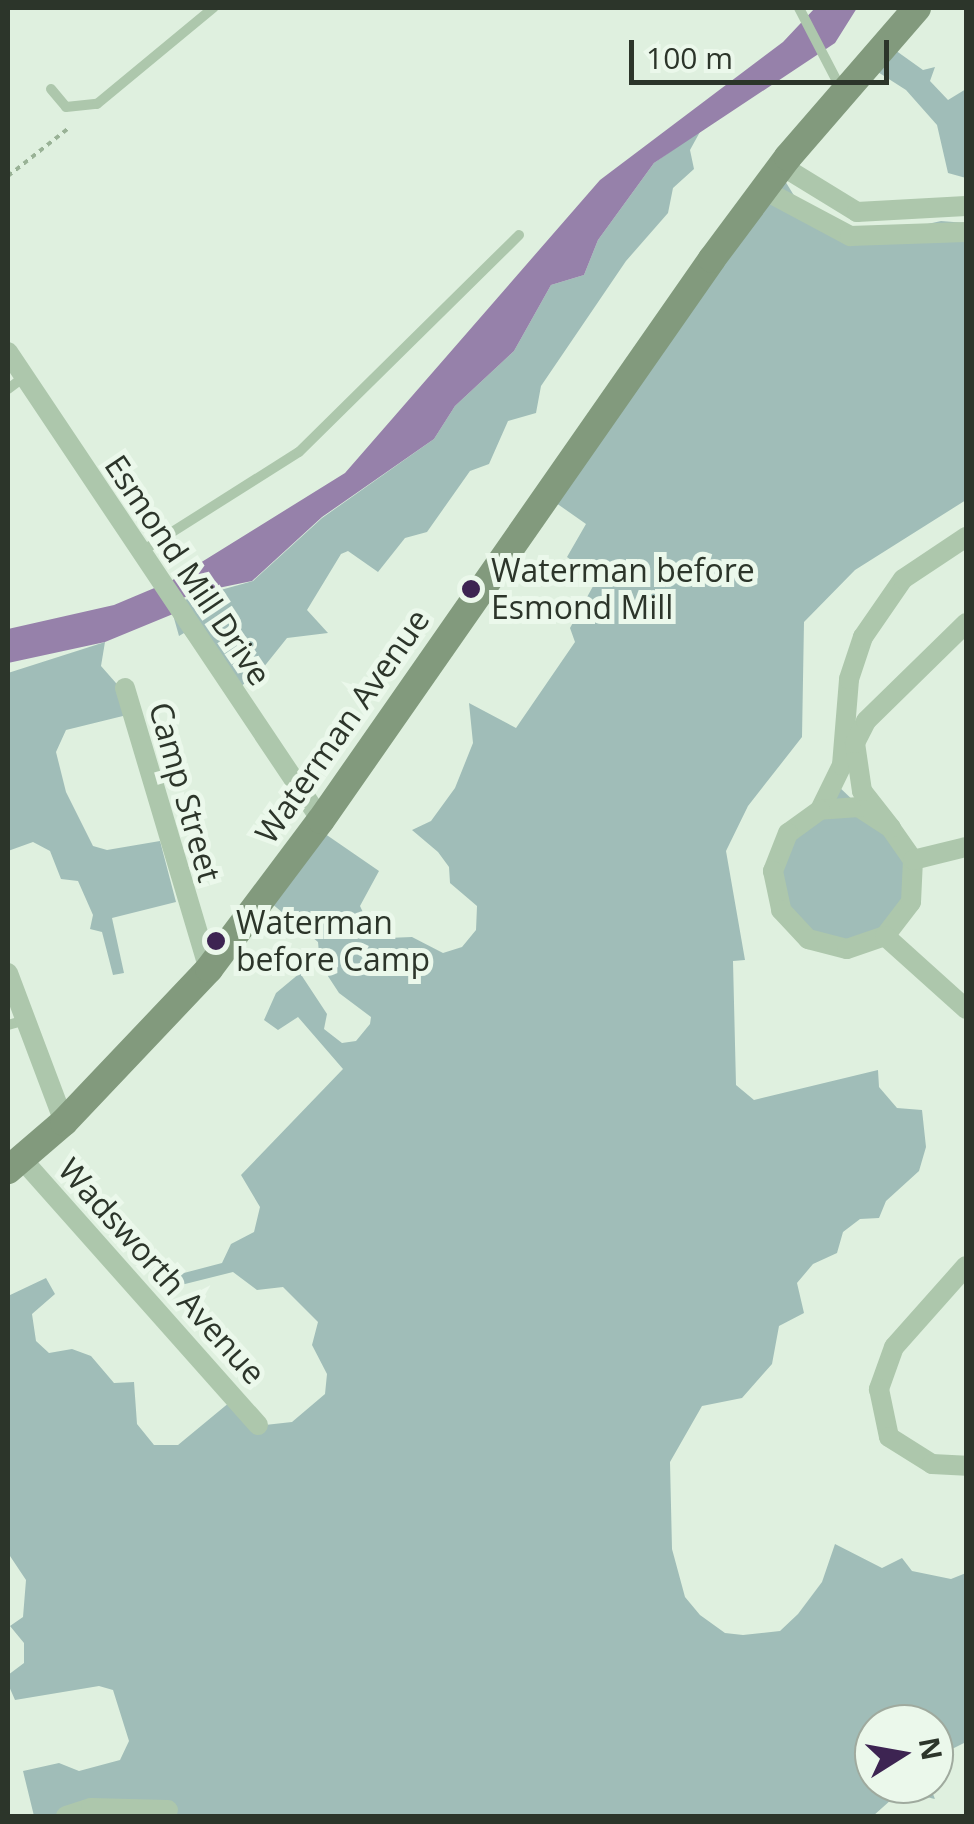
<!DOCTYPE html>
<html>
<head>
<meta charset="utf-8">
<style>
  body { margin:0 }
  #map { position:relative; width:974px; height:1824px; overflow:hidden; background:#dff0df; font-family:"Open Sans",sans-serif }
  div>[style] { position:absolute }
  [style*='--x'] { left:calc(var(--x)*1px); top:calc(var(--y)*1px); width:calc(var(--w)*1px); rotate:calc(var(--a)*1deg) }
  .green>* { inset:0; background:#a0bdb8 }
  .water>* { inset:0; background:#9681aa }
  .path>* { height:4px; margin-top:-2px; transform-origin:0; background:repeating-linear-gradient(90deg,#99b296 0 5px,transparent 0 10px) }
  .service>* { height:10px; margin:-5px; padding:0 5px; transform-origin:5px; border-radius:5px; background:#adc7ac }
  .minor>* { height:20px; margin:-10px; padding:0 10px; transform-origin:10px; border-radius:10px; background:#adc7ac }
  .secondary>* { height:28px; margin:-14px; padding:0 14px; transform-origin:14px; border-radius:14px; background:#829a7d }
  .dots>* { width:28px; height:28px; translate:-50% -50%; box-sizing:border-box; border:5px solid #ebf8eb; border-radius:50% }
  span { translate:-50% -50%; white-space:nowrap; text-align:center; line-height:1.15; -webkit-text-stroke:10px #ebf8eb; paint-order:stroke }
  .street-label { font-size:32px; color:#2c352a }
  .poi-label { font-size:32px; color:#2c352a }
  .left { translate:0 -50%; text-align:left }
  .frame { position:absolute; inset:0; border:10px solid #2c352a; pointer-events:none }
  .north { position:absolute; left:854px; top:1704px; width:100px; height:100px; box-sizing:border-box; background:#ebf8eb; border:2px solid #9faa9e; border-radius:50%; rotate:79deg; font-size:28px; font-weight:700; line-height:40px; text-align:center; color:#2c352a }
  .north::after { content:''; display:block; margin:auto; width:35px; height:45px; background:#3d2452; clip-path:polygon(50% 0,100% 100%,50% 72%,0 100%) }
  .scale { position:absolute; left:629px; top:40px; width:260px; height:45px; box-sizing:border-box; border:5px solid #2c352a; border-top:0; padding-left:12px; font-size:30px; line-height:35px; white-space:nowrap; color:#2c352a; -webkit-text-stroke:8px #ebf8eb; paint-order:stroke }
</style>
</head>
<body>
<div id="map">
  <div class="green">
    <div style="clip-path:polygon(888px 45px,923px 70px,935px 67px,930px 81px,948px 100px,966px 89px,966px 178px,948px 173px,937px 125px,906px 90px,870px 67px)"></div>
    <div style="clip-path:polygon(701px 130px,690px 150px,694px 169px,673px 188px,668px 213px,626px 261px,541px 386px,536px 413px,508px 421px,489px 464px,470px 471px,427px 532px,405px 538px,378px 572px,348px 551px,341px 554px,307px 610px,328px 633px,287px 638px,259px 673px,230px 694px,184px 633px,179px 636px,170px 604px,253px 581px,322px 518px,434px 439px,455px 406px,514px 351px,551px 285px,584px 275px,598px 240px,654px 163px)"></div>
    <div style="clip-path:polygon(782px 176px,806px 215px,883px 234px,941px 221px,966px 223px,966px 500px,855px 570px,804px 622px,802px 737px,748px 806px,726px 851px,745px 960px,733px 961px,736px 1085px,754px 1100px,878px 1070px,879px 1087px,897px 1108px,922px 1110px,926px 1147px,919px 1171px,886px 1201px,879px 1218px,860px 1219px,843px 1232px,837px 1253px,813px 1264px,797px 1283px,804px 1313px,779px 1326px,772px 1364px,742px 1398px,702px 1406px,670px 1462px,672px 1549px,685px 1597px,700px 1615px,725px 1633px,743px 1635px,780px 1631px,798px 1614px,822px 1582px,835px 1544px,882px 1568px,902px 1558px,912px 1571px,951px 1579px,966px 1573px,966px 1742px,934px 1758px,934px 1724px,874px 1724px,874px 1784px,929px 1784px,935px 1799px,901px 1791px,873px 1816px,34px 1816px,23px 1771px,59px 1763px,79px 1771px,120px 1760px,129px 1741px,113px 1690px,99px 1686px,15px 1700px,8px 1684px,8px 1675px,24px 1663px,24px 1643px,10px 1626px,23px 1617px,26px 1580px,8px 1553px,8px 1296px,46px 1278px,55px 1294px,32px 1314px,36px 1341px,49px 1353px,72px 1349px,91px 1356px,114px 1383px,134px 1382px,137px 1424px,154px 1445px,178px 1445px,230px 1402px,256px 1426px,292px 1422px,325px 1394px,327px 1374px,312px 1345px,318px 1322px,283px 1287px,257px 1290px,233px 1272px,173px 1287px,180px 1274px,222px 1263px,231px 1244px,254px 1232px,260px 1207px,241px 1175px,343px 1069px,298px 1017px,278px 1030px,264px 1020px,276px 993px,300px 973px,327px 1014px,324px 1029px,342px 1043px,356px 1041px,370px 1024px,371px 1017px,339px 993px,320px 964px,318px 942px,271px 903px,318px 829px,379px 871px,360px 906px,369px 925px,388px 938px,412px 937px,443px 953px,462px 947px,476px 930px,477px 906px,450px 883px,449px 867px,438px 852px,412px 830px,431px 821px,455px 788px,473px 743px,469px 703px,516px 728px,575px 642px,570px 628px,597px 579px,567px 557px,586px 524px,549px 498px)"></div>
    <div style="clip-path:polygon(105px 642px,101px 666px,123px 691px,127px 715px,66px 730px,56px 752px,66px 792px,93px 846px,107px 850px,160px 841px,176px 902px,112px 918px,124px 973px,113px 975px,102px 932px,90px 929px,93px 915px,78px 881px,61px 879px,50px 851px,33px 842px,8px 851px,8px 673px)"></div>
    <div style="clip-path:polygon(837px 785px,918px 862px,900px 928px,848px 945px,786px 923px,780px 834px)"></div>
  </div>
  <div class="water">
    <div style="clip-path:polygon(815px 8px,857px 8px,835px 43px,654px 163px,598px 240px,584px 275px,551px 285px,514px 351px,455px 406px,434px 439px,322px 517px,252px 581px,194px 593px,170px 604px,173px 614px,105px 642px,8px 663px,8px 629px,114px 605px,171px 581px,345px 473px,600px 180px,783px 42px)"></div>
  </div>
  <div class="path">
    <div style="--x:8;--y:176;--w:79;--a:-38.3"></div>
  </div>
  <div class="service">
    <div style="--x:799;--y:8;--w:93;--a:62.6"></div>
    <div style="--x:51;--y:89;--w:23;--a:50"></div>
    <div style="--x:66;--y:107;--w:31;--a:-6"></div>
    <div style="--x:97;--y:104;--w:151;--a:-39.6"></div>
    <div style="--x:8;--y:389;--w:20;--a:-37"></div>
    <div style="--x:139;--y:553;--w:189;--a:-32.3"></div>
    <div style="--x:299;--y:452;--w:309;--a:-44.6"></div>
    <div style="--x:8;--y:1025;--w:15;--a:-16"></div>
  </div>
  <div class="minor">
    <div style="--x:782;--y:166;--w:88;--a:31.5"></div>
    <div style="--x:857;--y:212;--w:109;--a:-3.2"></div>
    <div style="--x:764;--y:190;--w:98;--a:28.1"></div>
    <div style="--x:850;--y:236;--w:116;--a:-2"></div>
    <div style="--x:8;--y:352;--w:563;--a:56.23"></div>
    <div style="--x:125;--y:688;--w:293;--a:73.4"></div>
    <div style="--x:820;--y:810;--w:50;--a:-63.9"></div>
    <div style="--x:842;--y:765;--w:86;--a:-85.3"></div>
    <div style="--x:849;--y:679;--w:44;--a:-71.6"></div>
    <div style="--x:863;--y:637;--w:70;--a:-55.4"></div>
    <div style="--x:903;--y:579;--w:76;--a:-33.7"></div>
    <div style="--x:891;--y:828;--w:38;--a:-147"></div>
    <div style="--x:859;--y:807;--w:39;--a:176"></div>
    <div style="--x:820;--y:810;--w:39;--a:144"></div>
    <div style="--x:788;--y:833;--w:41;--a:111.5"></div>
    <div style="--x:773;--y:871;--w:40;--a:78"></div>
    <div style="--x:781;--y:910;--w:40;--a:47"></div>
    <div style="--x:808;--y:939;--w:40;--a:14.4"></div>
    <div style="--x:847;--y:949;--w:40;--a:-18.9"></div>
    <div style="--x:885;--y:936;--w:43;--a:-52.6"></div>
    <div style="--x:911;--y:902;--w:42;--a:-87.3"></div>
    <div style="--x:913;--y:860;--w:39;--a:-125"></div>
    <div style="--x:891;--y:828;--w:47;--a:-128.1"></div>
    <div style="--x:862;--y:791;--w:49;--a:-98.3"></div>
    <div style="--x:855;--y:743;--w:25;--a:-63"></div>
    <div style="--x:866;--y:721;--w:140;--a:-44.4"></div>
    <div style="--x:913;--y:860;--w:55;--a:-13.8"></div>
    <div style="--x:885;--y:936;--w:109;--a:42"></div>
    <div style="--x:8;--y:973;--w:159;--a:69.4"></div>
    <div style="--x:21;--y:1158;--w:357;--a:48.4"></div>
    <div style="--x:966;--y:1266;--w:108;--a:131.6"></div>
    <div style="--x:894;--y:1347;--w:45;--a:109.7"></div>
    <div style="--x:879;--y:1389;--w:49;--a:78.2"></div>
    <div style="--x:889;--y:1437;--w:51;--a:32.1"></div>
    <div style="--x:932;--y:1464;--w:34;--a:3"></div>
    <div style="--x:66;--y:1816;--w:26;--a:-18"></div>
    <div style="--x:91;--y:1808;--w:77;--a:1.5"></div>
  </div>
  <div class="secondary">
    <div style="--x:8;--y:1170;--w:74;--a:-40.6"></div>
    <div style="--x:64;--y:1122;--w:211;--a:-46.5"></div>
    <div style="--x:209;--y:969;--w:186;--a:-53.1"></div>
    <div style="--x:321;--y:820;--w:684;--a:-55.12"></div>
    <div style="--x:712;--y:259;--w:127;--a:-53.3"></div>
    <div style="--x:788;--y:157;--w:197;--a:-49.1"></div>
  </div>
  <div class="dots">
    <div style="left:471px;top:589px;background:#3d2452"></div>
    <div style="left:216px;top:941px;background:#3d2452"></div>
  </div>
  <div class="street-label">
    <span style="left:188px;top:570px;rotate:56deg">Esmond Mill Drive</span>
    <span style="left:342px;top:726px;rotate:-55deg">Waterman Avenue</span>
    <span style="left:185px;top:792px;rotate:74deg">Camp Street</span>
    <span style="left:162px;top:1271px;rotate:48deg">Wadsworth Avenue</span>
  </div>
  <div class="poi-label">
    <span class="left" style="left:491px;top:589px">Waterman before<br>Esmond Mill</span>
    <span class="left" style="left:236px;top:941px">Waterman<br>before Camp</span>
  </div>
  <div class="frame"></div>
  <div class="north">N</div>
  <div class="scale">100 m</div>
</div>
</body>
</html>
